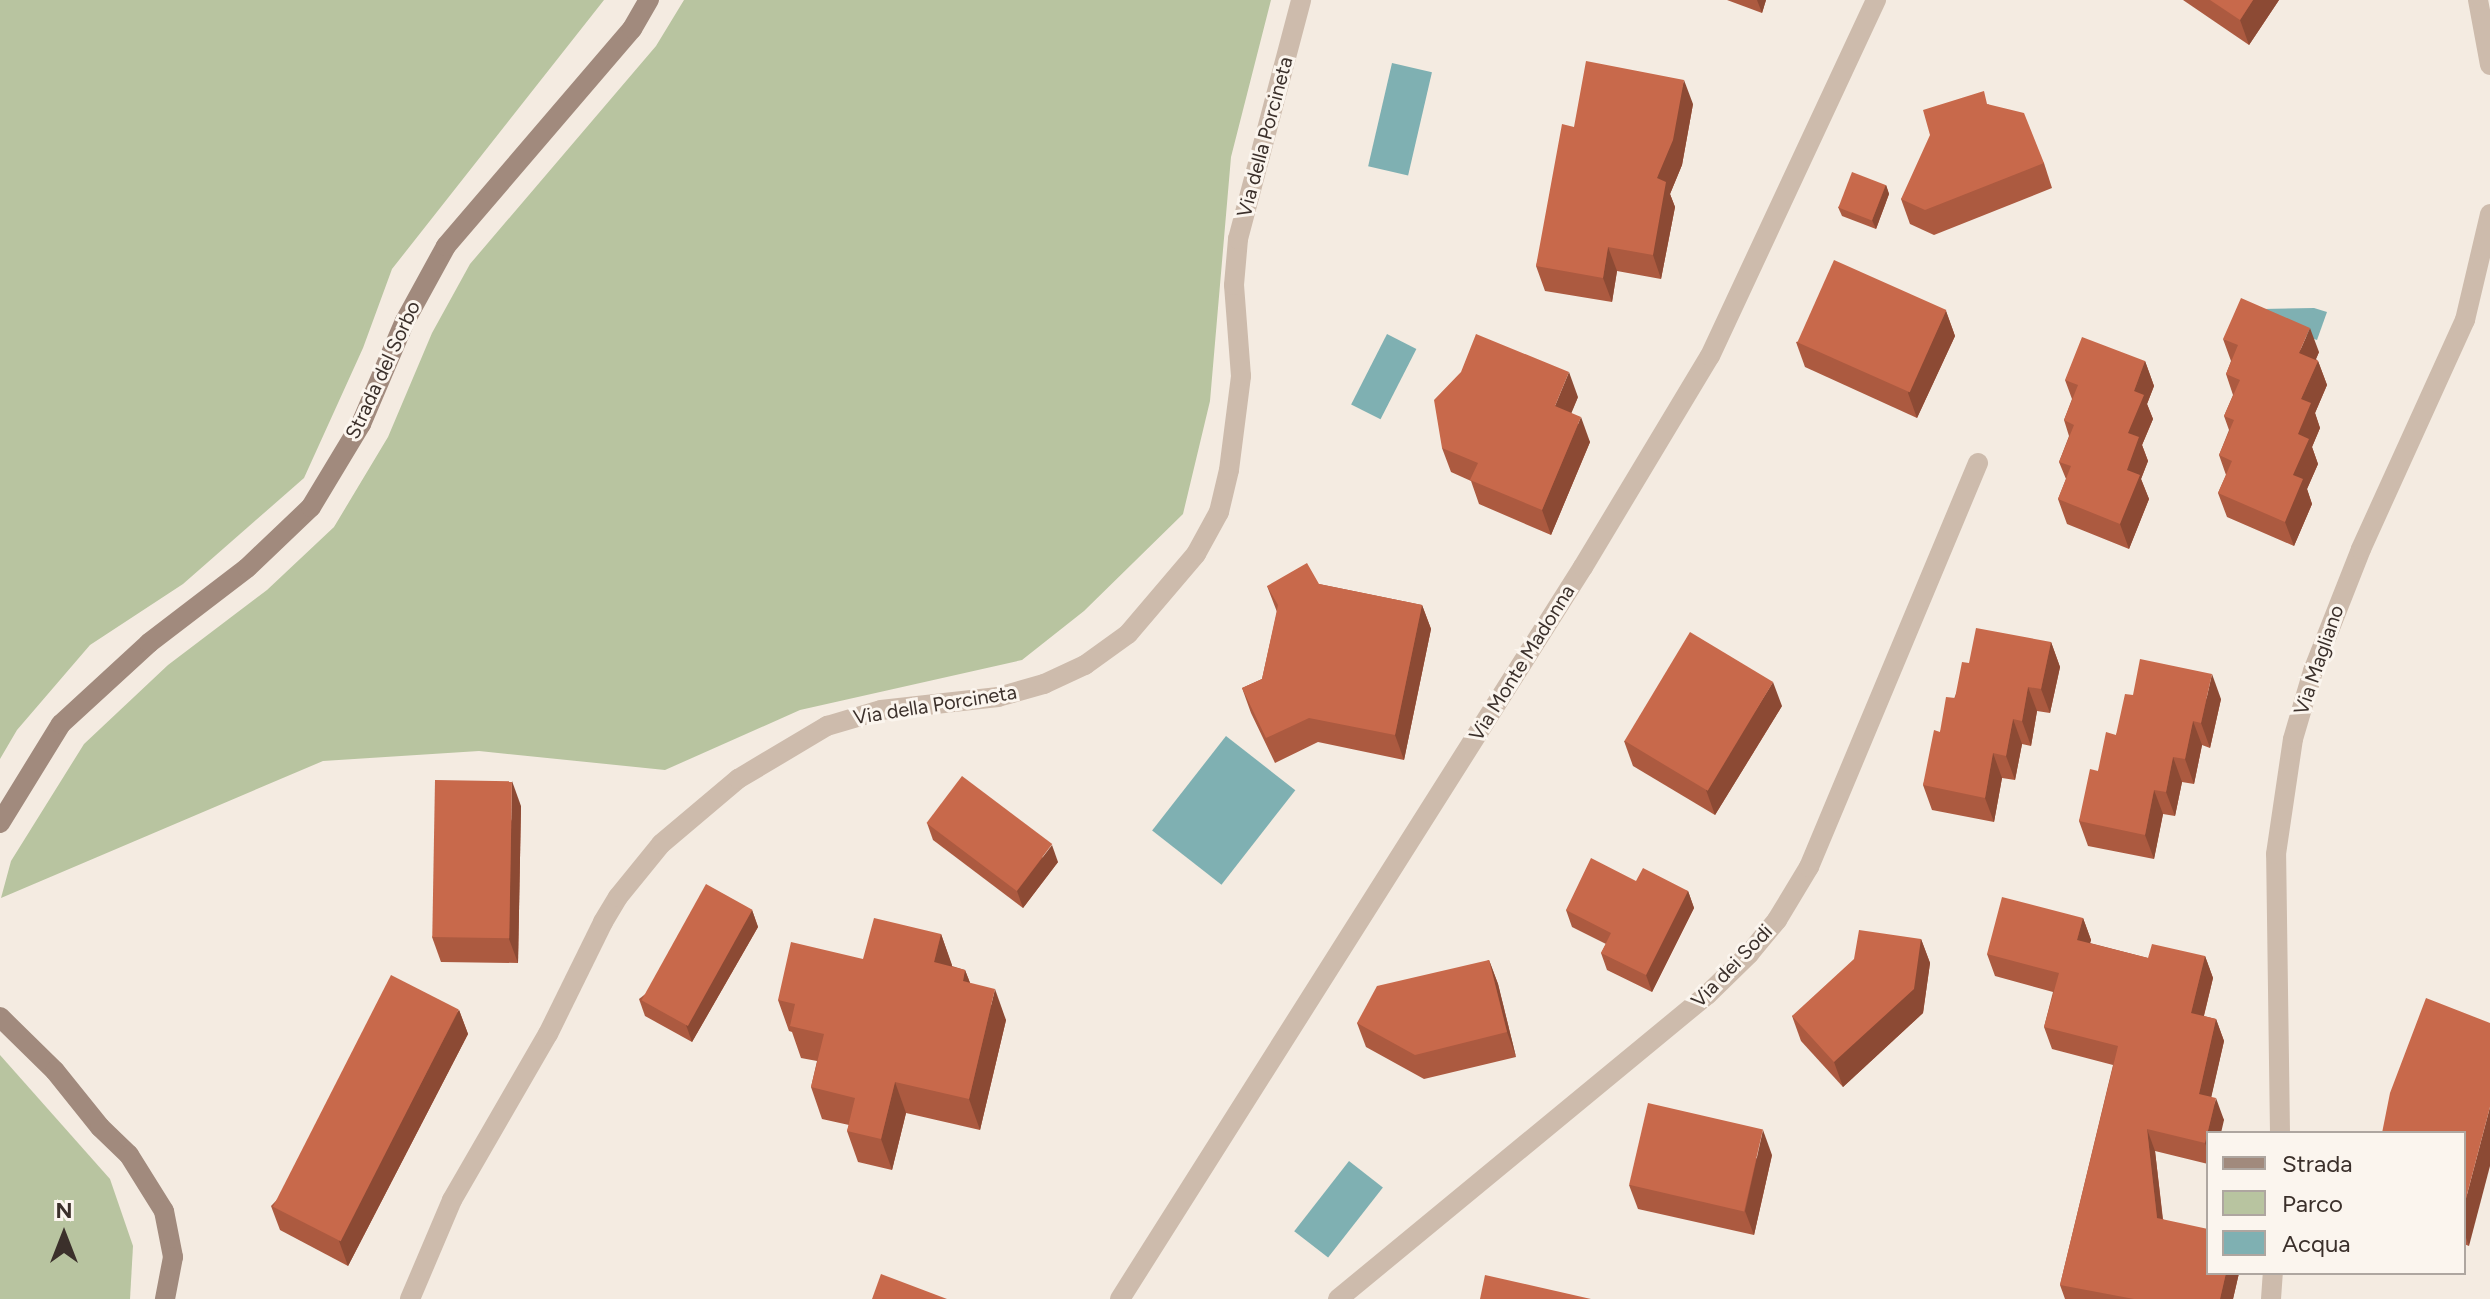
<!DOCTYPE html>
<html>
<head>
<meta charset="utf-8">
<style>
  body { margin:0 }
  #map { position:relative; width:2490px; height:1299px; overflow:hidden; background:#f4ebe1; font-family:Figtree,sans-serif }
  div>[style] { position:absolute }
  [style*='--x'] { left:calc(var(--x)*1px); top:calc(var(--y)*1px); width:calc(var(--w)*1px); rotate:calc(var(--a)*1deg) }
  .green>* { inset:0; background:#b8c4a0 }
  .water>* { inset:0; background:#7fb0b2; transform-origin:0 0 }
  .street>* { height:20px; margin:-10px; padding:0 10px; transform-origin:10px; border-radius:10px; background:#cdbbac }
  .secondary>* { height:20px; margin:-10px; padding:0 10px; transform-origin:10px; border-radius:10px; background:#a18a7d }
  .wall>* { inset:0; background:#ac5a40 }
  .shaded-wall>* { inset:0; background:#8c4a34 }
  .building>* { inset:0; background:#c8694b; transform-origin:0 0 }
  span { translate:-50% -50%; white-space:nowrap; text-align:center; line-height:1.15; -webkit-text-stroke:6px #fbf5ee; paint-order:stroke }
  .street-label { font-size:20px; color:#3b302b }
  .legend { position:absolute; left:2206px; top:1131px; width:260px; height:144px; box-sizing:border-box; background:#fbf5ee; border:2px solid #aea6a0; margin:0; padding:10px 14px; list-style:none; font-size:24px; color:#3b302b }
  .legend li { display:flex; align-items:center; gap:16px; height:40px }
  .legend b { width:40px; border:2px solid #aea6a0 }
  .north { position:absolute; left:24px; top:1195px; width:80px; height:80px; -webkit-text-stroke:6px #fbf5ee; paint-order:stroke; rotate:0deg; font-size:22px; font-weight:700; line-height:32px; text-align:center; color:#3b302b }
  .north::after { content:''; display:block; margin:auto; width:28px; height:36px; background:#3b302b; clip-path:polygon(50% 0,100% 100%,50% 72%,0 100%) }
</style>
</head>
<body>
<div id="map">
  <div class="green">
    <div style="clip-path:polygon(0 0,604px 0,392px 269px,363px 348px,304px 478px,183px 584px,90px 645px,17px 730px,0 759px)"></div>
    <div style="clip-path:polygon(684px 0,1271px 0,1231px 157px,1210px 401px,1183px 514px,1084px 611px,1022px 660px,800px 710px,665px 770px,479px 751px,323px 761px,1px 898px,11px 861px,84px 744px,168px 665px,267px 590px,334px 527px,388px 437px,432px 333px,470px 264px,656px 46px)"></div>
    <div style="clip-path:polygon(0 1055px,110px 1179px,133px 1246px,130px 1299px,0 1299px)"></div>
  </div>
  <div class="water">
    <div style="left:1392px;top:63px;width:41px;height:106px;rotate:13deg"></div>
    <div style="clip-path:polygon(2314px 308px,2327px 312px,2317px 340px,2259px 320px,2262px 309px)"></div>
    <div style="left:1387px;top:334px;width:33px;height:79px;rotate:27deg"></div>
    <div style="left:1226px;top:736px;width:88px;height:120px;rotate:38deg"></div>
    <div style="left:1349px;top:1161px;width:43px;height:89px;rotate:38deg"></div>
  </div>
  <div class="street">
    <div style="--x:2478;--y:0;--w:66;--a:79.5"></div>
    <div style="--x:2280;--y:1133;--w:279;--a:-90.8"></div>
    <div style="--x:2276;--y:854;--w:116;--a:-81.6"></div>
    <div style="--x:2293;--y:739;--w:71;--a:-73.6"></div>
    <div style="--x:2313;--y:671;--w:131;--a:-68.5"></div>
    <div style="--x:2361;--y:549;--w:252;--a:-65.6"></div>
    <div style="--x:2465;--y:320;--w:109;--a:-76.7"></div>
    <div style="--x:410;--y:1299;--w:108;--a:-67"></div>
    <div style="--x:452;--y:1200;--w:192;--a:-60"></div>
    <div style="--x:548;--y:1034;--w:125;--a:-63.8"></div>
    <div style="--x:603;--y:922;--w:29;--a:-59"></div>
    <div style="--x:618;--y:897;--w:68;--a:-50.9"></div>
    <div style="--x:661;--y:844;--w:101;--a:-40.2"></div>
    <div style="--x:738;--y:779;--w:104;--a:-30.8"></div>
    <div style="--x:827;--y:726;--w:56;--a:-16.5"></div>
    <div style="--x:881;--y:710;--w:118;--a:-6.3"></div>
    <div style="--x:998;--y:697;--w:48;--a:-15.8"></div>
    <div style="--x:1044;--y:684;--w:45;--a:-24.9"></div>
    <div style="--x:1085;--y:665;--w:53;--a:-35.8"></div>
    <div style="--x:1128;--y:634;--w:105;--a:-49.6"></div>
    <div style="--x:1196;--y:554;--w:48;--a:-61.3"></div>
    <div style="--x:1219;--y:512;--w:43;--a:-76.6"></div>
    <div style="--x:1229;--y:470;--w:95;--a:-82.7"></div>
    <div style="--x:1241;--y:376;--w:91;--a:-94.4"></div>
    <div style="--x:1234;--y:285;--w:46;--a:-85"></div>
    <div style="--x:1238;--y:239;--w:247;--a:-75.2"></div>
    <div style="--x:1120;--y:1299;--w:866;--a:-57.69"></div>
    <div style="--x:1583;--y:567;--w:246;--a:-59"></div>
    <div style="--x:1710;--y:356;--w:393;--a:-65"></div>
    <div style="--x:1338;--y:1299;--w:478;--a:-39.5"></div>
    <div style="--x:1707;--y:995;--w:59;--a:-44.3"></div>
    <div style="--x:1749;--y:954;--w:44;--a:-50.5"></div>
    <div style="--x:1777;--y:920;--w:62;--a:-58.9"></div>
    <div style="--x:1809;--y:867;--w:438;--a:-67.3"></div>
    <div style="--x:2271;--y:1299;--w:26;--a:-86"></div>
  </div>
  <div class="secondary">
    <div style="--x:0;--y:823;--w:116;--a:-58.4"></div>
    <div style="--x:61;--y:724;--w:120;--a:-42.6"></div>
    <div style="--x:149;--y:643;--w:123;--a:-37.4"></div>
    <div style="--x:247;--y:568;--w:88;--a:-43.6"></div>
    <div style="--x:311;--y:507;--w:97;--a:-58.9"></div>
    <div style="--x:361;--y:424;--w:112;--a:-66.9"></div>
    <div style="--x:405;--y:321;--w:85;--a:-61.3"></div>
    <div style="--x:446;--y:246;--w:286;--a:-49.4"></div>
    <div style="--x:632;--y:29;--w:34;--a:-60"></div>
    <div style="--x:0;--y:1017;--w:77;--a:44.5"></div>
    <div style="--x:55;--y:1071;--w:72;--a:51.2"></div>
    <div style="--x:100;--y:1127;--w:40;--a:44"></div>
    <div style="--x:129;--y:1155;--w:66;--a:58"></div>
    <div style="--x:164;--y:1211;--w:47;--a:78.9"></div>
    <div style="--x:173;--y:1257;--w:43;--a:100.8"></div>
  </div>
  <div class="wall">
    <div style="clip-path:polygon(1727px 0,1766px 0,1762px 13px)"></div>
    <div style="clip-path:polygon(2183px 0,2279px 0,2249px 45px)"></div>
    <div style="clip-path:polygon(1693px 104px,1682px 165px,1670px 194px,1675px 207px,1661px 279px,1617px 271px,1612px 302px,1545px 291px,1536px 266px,1574px 127px)"></div>
    <div style="clip-path:polygon(1988px 104px,2044px 163px,2052px 188px,1934px 235px,1910px 224px,1901px 199px)"></div>
    <div style="clip-path:polygon(1886px 185px,1889px 194px,1876px 229px,1842px 216px,1838px 207px)"></div>
    <div style="clip-path:polygon(1946px 311px,1955px 336px,1917px 418px,1805px 367px,1796px 342px)"></div>
    <div style="clip-path:polygon(2223px 339px,2319px 352px,2316px 359px,2318px 361px,2327px 385px,2315px 413px,2320px 428px,2312px 447px,2318px 464px,2307px 489px,2312px 504px,2294px 546px,2227px 517px,2218px 493px,2226px 475px,2219px 455px,2229px 430px,2224px 416px,2233px 395px,2226px 374px,2231px 361px)"></div>
    <div style="clip-path:polygon(2145px 361px,2154px 386px,2147px 404px,2153px 419px,2142px 445px,2148px 461px,2141px 479px,2149px 499px,2129px 549px,2067px 524px,2058px 499px,2066px 479px,2059px 462px,2069px 436px,2064px 420px,2072px 399px,2065px 380px)"></div>
    <div style="clip-path:polygon(1578px 397px,1571px 413px,1590px 442px,1551px 535px,1479px 504px,1471px 481px,1451px 472px,1442px 448px)"></div>
    <div style="clip-path:polygon(1319px 584px,1422px 605px,1431px 629px,1404px 760px,1318px 742px,1275px 763px,1251px 713px,1242px 688px,1262px 679px,1277px 612px,1267px 586px)"></div>
    <div style="clip-path:polygon(2051px 642px,2060px 667px,2050px 713px,2037px 711px,2031px 746px,2022px 744px,2015px 780px,2002px 778px,1994px 822px,1932px 810px,1923px 785px,1940px 732px,1969px 663px)"></div>
    <div style="clip-path:polygon(2133px 695px,2221px 699px,2210px 748px,2202px 745px,2194px 784px,2182px 782px,2175px 816px,2163px 814px,2154px 859px,2088px 846px,2079px 821px,2098px 771px,2116px 735px)"></div>
    <div style="clip-path:polygon(1782px 706px,1715px 815px,1633px 766px,1624px 741px)"></div>
    <div style="clip-path:polygon(521px 806px,518px 963px,441px 962px,432px 937px)"></div>
    <div style="clip-path:polygon(927px 823px,1058px 862px,1023px 908px,933px 840px)"></div>
    <div style="clip-path:polygon(1636px 881px,1688px 891px,1694px 908px,1652px 992px,1607px 970px,1601px 953px,1606px 944px,1572px 927px,1566px 910px)"></div>
    <div style="clip-path:polygon(752px 910px,758px 927px,692px 1042px,645px 1016px,639px 999px)"></div>
    <div style="clip-path:polygon(2083px 918px,2091px 940px,2090px 943px,2148px 958px,2205px 956px,2213px 978px,2204px 1016px,2216px 1019px,2224px 1041px,2211px 1097px,2224px 1120px,2208px 1133px,2208px 1164px,2155px 1151px,2163px 1219px,2208px 1273px,2239px 1273px,2233px 1299px,2065px 1299px,2060px 1285px,2113px 1065px,2052px 1049px,2044px 1027px,2053px 992px,1995px 976px,1987px 954px)"></div>
    <div style="clip-path:polygon(941px 934px,952px 966px,965px 970px,970px 983px,1006px 1020px,980px 1130px,906px 1113px,892px 1170px,858px 1162px,847px 1131px,849px 1125px,822px 1119px,811px 1087px,817px 1061px,801px 1058px,792px 1032px,789px 1031px,778px 1000px,863px 959px)"></div>
    <div style="clip-path:polygon(1921px 939px,1930px 963px,1923px 1013px,1843px 1087px,1801px 1041px,1792px 1016px)"></div>
    <div style="clip-path:polygon(1489px 960px,1498px 984px,1516px 1057px,1424px 1079px,1366px 1047px,1357px 1023px)"></div>
    <div style="clip-path:polygon(459px 1010px,468px 1034px,348px 1266px,280px 1230px,271px 1206px)"></div>
    <div style="clip-path:polygon(2464px 1133px,2469px 1246px,2464px 1244px)"></div>
    <div style="clip-path:polygon(1772px 1155px,1754px 1235px,1638px 1209px,1629px 1185px)"></div>
  </div>
  <div class="shaded-wall">
    <div style="clip-path:polygon(1757px 0,1766px 0,1762px 13px)"></div>
    <div style="clip-path:polygon(2253px 0,2279px 0,2249px 45px,2240px 20px)"></div>
    <div style="clip-path:polygon(1684px 80px,1693px 104px,1682px 165px,1670px 194px,1675px 207px,1661px 279px,1653px 255px,1657px 178px)"></div>
    <div style="clip-path:polygon(1886px 185px,1889px 194px,1876px 229px,1872px 220px)"></div>
    <div style="clip-path:polygon(1608px 247px,1617px 271px,1612px 302px,1603px 278px)"></div>
    <div style="clip-path:polygon(1946px 311px,1955px 336px,1917px 418px,1908px 393px)"></div>
    <div style="clip-path:polygon(2310px 328px,2319px 352px,2308px 377px,2299px 353px)"></div>
    <div style="clip-path:polygon(2145px 361px,2154px 386px,2147px 404px,2153px 419px,2142px 445px,2148px 461px,2141px 479px,2149px 499px,2129px 549px,2120px 524px,2127px 470px,2128px 433px,2134px 391px)"></div>
    <div style="clip-path:polygon(2318px 361px,2327px 385px,2315px 413px,2320px 428px,2312px 447px,2318px 464px,2307px 489px,2312px 504px,2294px 546px,2285px 522px,2298px 434px,2301px 399px)"></div>
    <div style="clip-path:polygon(1569px 372px,1578px 397px,1564px 431px,1555px 406px)"></div>
    <div style="clip-path:polygon(1581px 417px,1590px 442px,1551px 535px,1542px 510px)"></div>
    <div style="clip-path:polygon(1422px 605px,1431px 629px,1404px 760px,1395px 735px)"></div>
    <div style="clip-path:polygon(2051px 642px,2060px 667px,2050px 713px,2041px 689px)"></div>
    <div style="clip-path:polygon(2212px 674px,2221px 699px,2210px 748px,2201px 723px)"></div>
    <div style="clip-path:polygon(1773px 682px,1782px 706px,1715px 815px,1706px 790px)"></div>
    <div style="clip-path:polygon(2028px 687px,2037px 711px,2031px 746px,2022px 721px)"></div>
    <div style="clip-path:polygon(2013px 719px,2022px 744px,2015px 780px,2006px 756px)"></div>
    <div style="clip-path:polygon(2193px 721px,2202px 745px,2194px 784px,2185px 759px)"></div>
    <div style="clip-path:polygon(1993px 753px,2002px 778px,1994px 822px,1985px 798px)"></div>
    <div style="clip-path:polygon(2173px 757px,2182px 782px,2175px 816px,2166px 792px)"></div>
    <div style="clip-path:polygon(512px 781px,521px 806px,518px 963px,509px 939px)"></div>
    <div style="clip-path:polygon(2154px 790px,2163px 814px,2154px 859px,2145px 835px)"></div>
    <div style="clip-path:polygon(1052px 845px,1058px 862px,1023px 908px,1017px 891px)"></div>
    <div style="clip-path:polygon(1688px 891px,1694px 908px,1652px 992px,1646px 975px)"></div>
    <div style="clip-path:polygon(752px 910px,758px 927px,692px 1042px,686px 1025px)"></div>
    <div style="clip-path:polygon(2083px 918px,2091px 940px,2085px 962px,2077px 940px)"></div>
    <div style="clip-path:polygon(941px 934px,952px 965px,945px 993px,934px 962px)"></div>
    <div style="clip-path:polygon(1921px 939px,1930px 963px,1923px 1013px,1843px 1087px,1834px 1062px)"></div>
    <div style="clip-path:polygon(2205px 956px,2213px 978px,2199px 1035px,2191px 1013px)"></div>
    <div style="clip-path:polygon(1489px 960px,1498px 984px,1516px 1057px,1507px 1032px)"></div>
    <div style="clip-path:polygon(965px 970px,977px 1001px,963px 981px)"></div>
    <div style="clip-path:polygon(995px 989px,1006px 1020px,980px 1130px,969px 1099px)"></div>
    <div style="clip-path:polygon(459px 1010px,468px 1034px,348px 1266px,339px 1241px)"></div>
    <div style="clip-path:polygon(2216px 1019px,2224px 1041px,2207px 1116px,2199px 1094px)"></div>
    <div style="clip-path:polygon(895px 1082px,906px 1113px,892px 1170px,881px 1139px)"></div>
    <div style="clip-path:polygon(2216px 1098px,2224px 1120px,2221px 1133px,2208px 1133px,2208px 1151px,2205px 1143px)"></div>
    <div style="clip-path:polygon(2490px 1107px,2490px 1166px,2469px 1246px,2464px 1232px,2464px 1206px)"></div>
    <div style="clip-path:polygon(2147px 1129px,2155px 1151px,2165px 1240px,2157px 1218px)"></div>
    <div style="clip-path:polygon(1763px 1130px,1772px 1155px,1754px 1235px,1745px 1211px)"></div>
    <div style="clip-path:polygon(2226px 1273px,2239px 1273px,2233px 1299px,2220px 1299px)"></div>
  </div>
  <div class="building">
    <div style="clip-path:polygon(2210px 0,2253px 0,2240px 20px)"></div>
    <div style="clip-path:polygon(1586px 61px,1684px 80px,1673px 140px,1657px 178px,1666px 182px,1653px 255px,1608px 247px,1603px 278px,1536px 266px,1562px 124px,1574px 127px)"></div>
    <div style="clip-path:polygon(1984px 91px,1987px 104px,2024px 113px,2044px 163px,1925px 210px,1901px 199px,1930px 135px,1923px 110px)"></div>
    <div style="left:1852px;top:172px;width:36px;height:38px;rotate:21deg"></div>
    <div style="left:1834px;top:260px;width:123px;height:90px;rotate:24deg"></div>
    <div style="clip-path:polygon(2241px 298px,2310px 328px,2299px 353px,2318px 361px,2301px 399px,2311px 403px,2298px 434px,2309px 439px,2293px 475px,2303px 479px,2285px 522px,2218px 493px,2232px 461px,2219px 455px,2234px 420px,2224px 416px,2240px 380px,2226px 374px,2238px 345px,2223px 339px)"></div>
    <div style="clip-path:polygon(1476px 334px,1569px 372px,1555px 406px,1581px 417px,1542px 510px,1470px 480px,1478px 463px,1442px 448px,1434px 400px,1461px 372px)"></div>
    <div style="clip-path:polygon(2082px 337px,2145px 361px,2134px 391px,2144px 395px,2128px 433px,2139px 437px,2127px 470px,2140px 475px,2120px 524px,2058px 499px,2071px 466px,2059px 462px,2074px 425px,2064px 420px,2078px 385px,2065px 380px)"></div>
    <div style="clip-path:polygon(1307px 563px,1319px 584px,1422px 605px,1395px 735px,1309px 718px,1266px 738px,1242px 688px,1262px 679px,1278px 605px,1267px 586px)"></div>
    <div style="clip-path:polygon(1976px 628px,2051px 642px,2041px 689px,2028px 687px,2022px 721px,2013px 719px,2006px 756px,1993px 753px,1985px 798px,1923px 785px,1934px 730px,1940px 732px,1946px 697px,1955px 698px,1962px 662px,1969px 663px)"></div>
    <div style="left:1690px;top:632px;width:97px;height:127px;rotate:31deg"></div>
    <div style="clip-path:polygon(2140px 659px,2212px 674px,2201px 723px,2193px 721px,2185px 759px,2173px 757px,2166px 792px,2154px 790px,2145px 835px,2079px 821px,2090px 769px,2098px 771px,2106px 732px,2116px 735px,2125px 694px,2133px 695px)"></div>
    <div style="left:962px;top:776px;width:113px;height:59px;rotate:37deg"></div>
    <div style="left:435px;top:780px;width:77px;height:157px;rotate:1deg"></div>
    <div style="clip-path:polygon(1591px 858px,1636px 881px,1643px 868px,1688px 891px,1646px 975px,1601px 953px,1611px 933px,1566px 910px)"></div>
    <div style="left:706px;top:884px;width:53px;height:133px;rotate:29deg"></div>
    <div style="clip-path:polygon(2002px 897px,2083px 918px,2077px 940px,2148px 958px,2152px 944px,2205px 956px,2191px 1013px,2216px 1019px,2199px 1094px,2216px 1098px,2205px 1143px,2147px 1129px,2157px 1218px,2208px 1229px,2208px 1273px,2226px 1273px,2220px 1299px,2134px 1299px,2060px 1285px,2118px 1046px,2044px 1027px,2059px 973px,1987px 954px)"></div>
    <div style="clip-path:polygon(874px 918px,941px 934px,934px 962px,965px 970px,963px 981px,995px 989px,969px 1099px,895px 1082px,881px 1139px,847px 1131px,855px 1098px,811px 1087px,824px 1034px,790px 1026px,795px 1004px,778px 1000px,791px 942px,863px 959px)"></div>
    <div style="clip-path:polygon(1859px 930px,1921px 939px,1914px 989px,1834px 1062px,1792px 1016px,1854px 959px)"></div>
    <div style="clip-path:polygon(1489px 960px,1507px 1032px,1415px 1055px,1357px 1023px,1377px 986px)"></div>
    <div style="left:391px;top:975px;width:76px;height:260px;rotate:27deg"></div>
    <div style="clip-path:polygon(2426px 998px,2490px 1023px,2490px 1107px,2464px 1206px,2464px 1133px,2382px 1133px,2390px 1093px)"></div>
    <div style="left:1648px;top:1103px;width:118px;height:84px;rotate:13deg"></div>
    <div style="clip-path:polygon(881px 1274px,947px 1299px,872px 1299px)"></div>
    <div style="clip-path:polygon(1485px 1275px,1591px 1299px,1480px 1299px)"></div>
  </div>
  <div class="street-label">
    <span style="left:1265px;top:137px;rotate:-75deg">Via della Porcineta</span>
    <span style="left:383px;top:370px;rotate:-65deg">Strada del Sorbo</span>
    <span style="left:2319px;top:660px;rotate:-71deg">Via Magliano</span>
    <span style="left:1522px;top:663px;rotate:-58deg">Via Monte Madonna</span>
    <span style="left:935px;top:705px;rotate:-9deg">Via della Porcineta</span>
    <span style="left:1732px;top:966px;rotate:-46deg">Via dei Sodi</span>
  </div>
  <ul class="legend">
  <li><b style="height:10px;background:#a18a7d"></b>Strada</li>
  <li><b style="height:22px;background:#b8c4a0"></b>Parco</li>
  <li><b style="height:22px;background:#7fb0b2"></b>Acqua</li>
  </ul>
  <div class="north">N</div>
</div>
</body>
</html>
